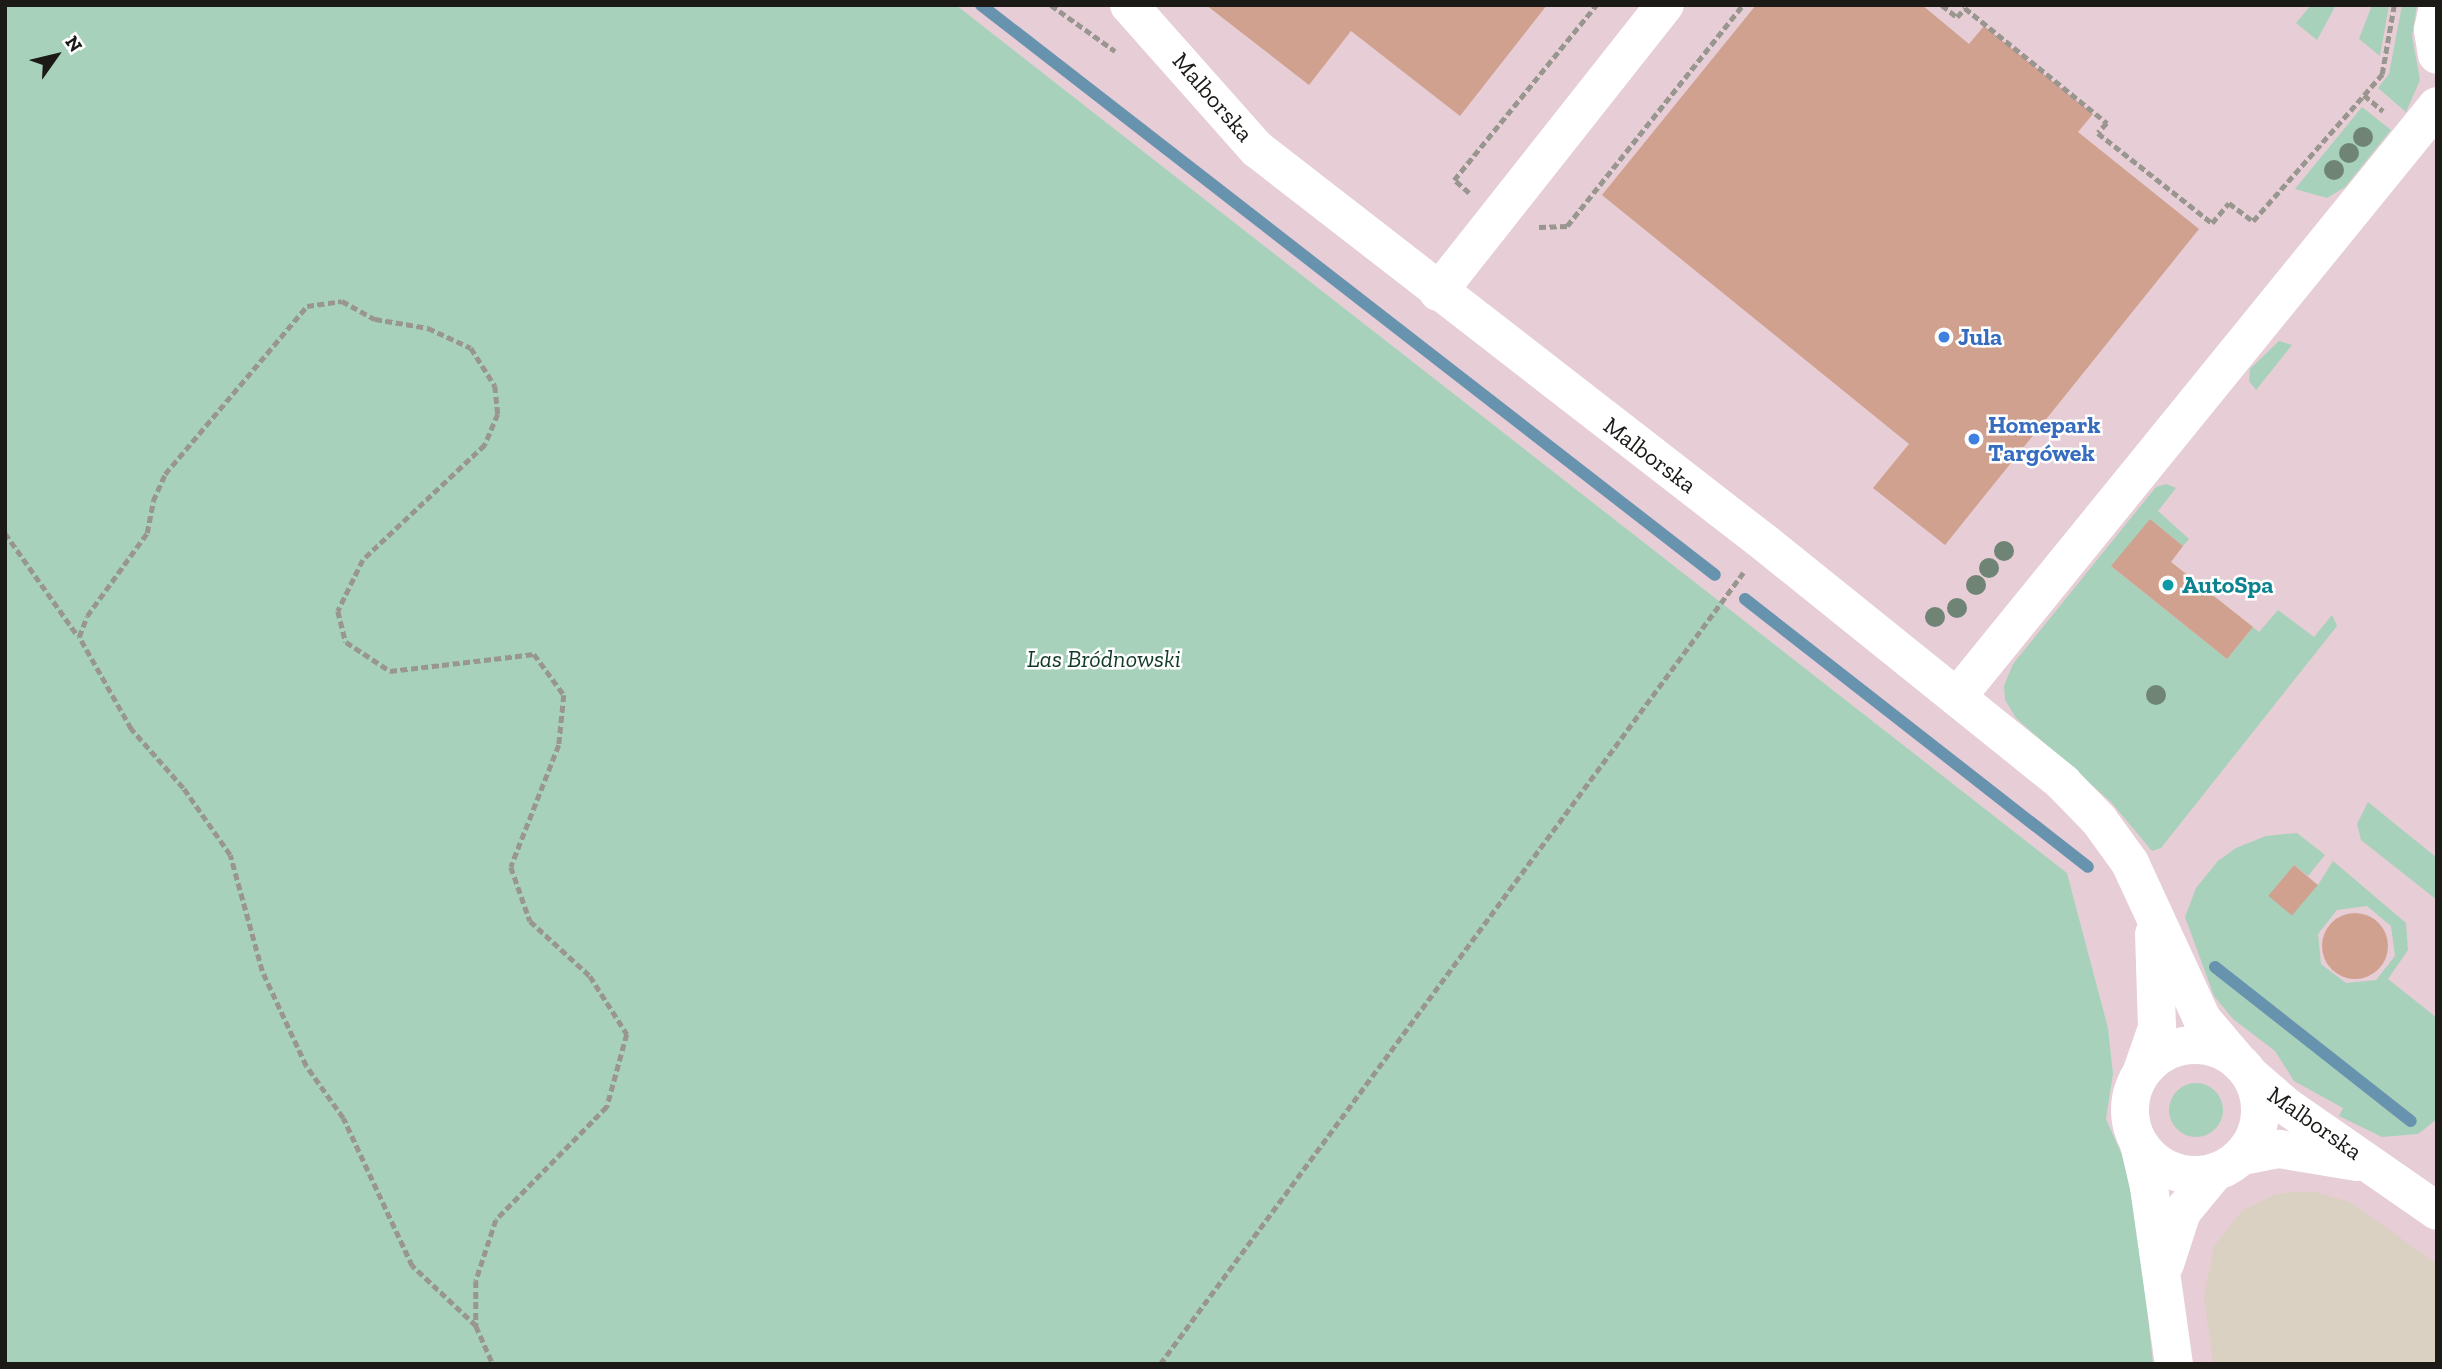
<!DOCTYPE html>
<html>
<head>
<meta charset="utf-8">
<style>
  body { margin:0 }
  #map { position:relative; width:2442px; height:1369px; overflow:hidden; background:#e3ded6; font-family:"Zilla Slab",serif }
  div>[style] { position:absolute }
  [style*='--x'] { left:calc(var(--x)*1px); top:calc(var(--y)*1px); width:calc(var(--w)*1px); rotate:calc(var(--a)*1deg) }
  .commercial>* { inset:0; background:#e6cdd6 }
  .built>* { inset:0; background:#dad1c2 }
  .green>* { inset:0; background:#a8d1bb }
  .round { border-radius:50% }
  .stream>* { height:12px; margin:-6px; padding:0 6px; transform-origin:6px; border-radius:6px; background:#6893af }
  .building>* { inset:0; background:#d1a18f; transform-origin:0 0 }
  .path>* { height:4.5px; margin-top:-2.25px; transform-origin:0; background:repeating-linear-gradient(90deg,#99968f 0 7px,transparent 0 10.5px) }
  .minor>* { height:38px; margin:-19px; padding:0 19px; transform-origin:19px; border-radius:19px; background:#fff }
  .minor>.ring { margin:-19px; padding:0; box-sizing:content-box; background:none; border:38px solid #fff; border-radius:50% }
  .trees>* { width:20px; height:20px; margin:-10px; border-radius:50%; background:#708476 }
  .dots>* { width:19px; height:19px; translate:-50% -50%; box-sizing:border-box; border:4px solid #fff; border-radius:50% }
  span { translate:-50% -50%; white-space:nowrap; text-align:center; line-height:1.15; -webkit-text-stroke:5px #fff; paint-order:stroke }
  .street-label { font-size:24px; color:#1c1a17 }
  .shop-label { font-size:24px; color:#366cbe; font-weight:700 }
  .left { translate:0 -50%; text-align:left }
  .culture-label { font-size:24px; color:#0d838f; font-weight:700 }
  .park-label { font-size:24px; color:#123a28; font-style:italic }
  .frame { position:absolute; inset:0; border:7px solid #1c1a17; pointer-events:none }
  .north { position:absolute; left:21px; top:21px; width:70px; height:70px; -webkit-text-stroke:5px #fff; paint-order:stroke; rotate:56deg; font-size:19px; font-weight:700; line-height:28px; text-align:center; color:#1c1a17 }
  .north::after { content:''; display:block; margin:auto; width:24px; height:32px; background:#1c1a17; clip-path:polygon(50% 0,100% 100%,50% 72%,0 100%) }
</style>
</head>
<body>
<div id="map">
  <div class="commercial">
    <div style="clip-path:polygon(956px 5px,2437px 5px,2437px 1364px,2153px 1364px,2138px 1237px,2106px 1119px,2113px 1074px,2108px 1028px,2067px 873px)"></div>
  </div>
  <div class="built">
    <div style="clip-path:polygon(2291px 1192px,2314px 1192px,2350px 1202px,2437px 1264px,2437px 1364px,2213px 1364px,2204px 1297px,2214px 1246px,2242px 1211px,2273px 1195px)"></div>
  </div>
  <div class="green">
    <div style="clip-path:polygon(5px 5px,956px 5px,2067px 873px,2108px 1028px,2113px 1074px,2106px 1119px,2134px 1182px,2153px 1364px,5px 1364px)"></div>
    <div style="clip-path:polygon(2311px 5px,2336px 5px,2317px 40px,2296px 23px)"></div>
    <div style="clip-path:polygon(2372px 5px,2389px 5px,2380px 56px,2359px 39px)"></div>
    <div style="clip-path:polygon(2402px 5px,2417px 5px,2412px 36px,2420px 80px,2406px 112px,2378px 88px,2389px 74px)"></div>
    <div style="clip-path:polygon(2362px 107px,2391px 130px,2345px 187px,2327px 198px,2295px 189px)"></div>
    <div style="clip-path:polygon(2279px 341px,2292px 345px,2256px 390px,2249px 381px,2250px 369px)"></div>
    <div style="clip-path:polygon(2166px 484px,2176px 488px,2158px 511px,2189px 539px,2183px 546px,2150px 519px,2112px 567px,2227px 659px,2253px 627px,2259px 632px,2278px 610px,2314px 637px,2332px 615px,2337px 626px,2161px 848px,2152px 851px,2111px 802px,2016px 718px,2005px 700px,2004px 686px,2013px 664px,2156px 487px)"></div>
    <div style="clip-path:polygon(2368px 802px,2437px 858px,2437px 900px,2361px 840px,2357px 824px)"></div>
    <div style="clip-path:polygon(evenodd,2297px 833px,2325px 855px,2308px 876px,2294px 865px,2269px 896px,2318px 885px,2333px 861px,2406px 923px,2408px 950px,2388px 979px,2437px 1018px,2437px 1119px,2418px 1134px,2382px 1137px,2339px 1116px,2343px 1108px,2294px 1081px,2275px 1051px,2233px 1019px,2214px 996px,2185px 917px,2196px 888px,2218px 861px,2236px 848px,2266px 836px,2297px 833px,2367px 906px,2391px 926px,2395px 956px,2376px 980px,2346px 983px,2321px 964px,2318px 934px,2337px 910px,2367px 906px)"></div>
    <div class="round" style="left:2169px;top:1083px;width:54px;height:54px"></div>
  </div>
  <div class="stream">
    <div style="--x:981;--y:5;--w:929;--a:37.83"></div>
    <div style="--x:1745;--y:599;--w:435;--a:38"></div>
    <div style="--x:2215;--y:967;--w:249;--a:38.2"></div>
  </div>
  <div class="building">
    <div style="clip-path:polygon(1206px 5px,1547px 5px,1460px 116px,1351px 31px,1309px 85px)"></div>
    <div style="clip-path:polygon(1756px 5px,1922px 5px,1969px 44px,1984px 26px,2093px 114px,2078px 132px,2199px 229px,1945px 545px,1873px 488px,1909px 444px,1602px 195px)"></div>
    <div style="clip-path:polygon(2150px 519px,2183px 546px,2171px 562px,2253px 627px,2227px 659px,2111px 566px)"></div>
    <div style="left:2294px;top:865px;width:31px;height:40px;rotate:40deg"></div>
    <div class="round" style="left:2322px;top:913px;width:66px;height:66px"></div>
  </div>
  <div class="path">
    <div style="--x:1051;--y:5;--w:79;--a:35.7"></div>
    <div style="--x:1942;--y:5;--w:19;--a:39"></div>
    <div style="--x:1957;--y:17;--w:12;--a:-48"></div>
    <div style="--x:1965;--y:8;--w:183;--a:39"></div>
    <div style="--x:2107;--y:123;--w:13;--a:132"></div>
    <div style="--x:2098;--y:133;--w:145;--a:38.3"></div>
    <div style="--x:2212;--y:223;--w:26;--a:-50"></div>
    <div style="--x:2229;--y:203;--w:30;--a:37"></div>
    <div style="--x:2253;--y:221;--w:168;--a:-48.6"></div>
    <div style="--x:2364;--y:95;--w:25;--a:40"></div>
    <div style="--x:2364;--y:95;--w:28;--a:-49"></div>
    <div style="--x:2382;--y:74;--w:70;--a:-80.1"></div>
    <div style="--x:1469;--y:193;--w:20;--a:-139"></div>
    <div style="--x:1454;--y:180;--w:225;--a:-50.9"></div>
    <div style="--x:1539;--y:227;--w:28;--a:-2"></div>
    <div style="--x:1567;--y:226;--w:283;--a:-51.5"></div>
    <div style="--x:5;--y:533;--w:126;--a:54.7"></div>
    <div style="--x:476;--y:1326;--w:88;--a:-136.8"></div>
    <div style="--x:412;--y:1266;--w:163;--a:-115"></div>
    <div style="--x:343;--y:1118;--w:64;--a:-125.4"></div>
    <div style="--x:306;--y:1066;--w:105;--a:-114.9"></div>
    <div style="--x:262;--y:971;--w:120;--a:-105.4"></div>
    <div style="--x:230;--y:855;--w:82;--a:-125"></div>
    <div style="--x:183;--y:788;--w:79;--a:-131.4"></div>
    <div style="--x:131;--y:729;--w:106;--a:-119.5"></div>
    <div style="--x:79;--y:637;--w:22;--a:-69"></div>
    <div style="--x:87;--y:616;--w:102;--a:-54.1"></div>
    <div style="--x:147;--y:533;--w:33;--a:-79"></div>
    <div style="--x:153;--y:501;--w:30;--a:-66"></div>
    <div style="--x:165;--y:474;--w:220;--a:-49.8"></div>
    <div style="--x:307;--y:306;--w:35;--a:-8"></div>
    <div style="--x:342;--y:301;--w:38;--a:29"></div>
    <div style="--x:375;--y:319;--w:54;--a:9.6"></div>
    <div style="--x:428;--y:328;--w:47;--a:24.9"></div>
    <div style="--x:471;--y:348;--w:45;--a:57.7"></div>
    <div style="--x:495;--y:386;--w:28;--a:84"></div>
    <div style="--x:498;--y:414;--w:34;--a:113"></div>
    <div style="--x:485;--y:445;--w:168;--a:136.7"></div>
    <div style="--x:363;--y:560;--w:57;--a:116.1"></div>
    <div style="--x:338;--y:611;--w:32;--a:76"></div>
    <div style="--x:346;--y:642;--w:53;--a:33.4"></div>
    <div style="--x:390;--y:671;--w:145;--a:-6.7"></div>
    <div style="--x:534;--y:654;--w:51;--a:53.8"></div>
    <div style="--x:564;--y:695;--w:50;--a:95.7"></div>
    <div style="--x:559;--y:745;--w:131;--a:111.5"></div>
    <div style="--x:511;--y:867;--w:57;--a:70.6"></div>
    <div style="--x:530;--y:921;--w:81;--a:42.5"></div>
    <div style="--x:590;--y:976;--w:69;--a:57.5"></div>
    <div style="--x:627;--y:1034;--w:76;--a:105.3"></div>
    <div style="--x:607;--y:1107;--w:158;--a:134.5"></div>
    <div style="--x:496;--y:1220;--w:64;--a:108.2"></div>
    <div style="--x:476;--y:1281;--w:45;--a:90"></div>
    <div style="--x:476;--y:1326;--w:42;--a:65.9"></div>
    <div style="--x:1160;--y:1364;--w:983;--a:-53.61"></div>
  </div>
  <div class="minor">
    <div style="--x:1129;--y:5;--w:193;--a:48.4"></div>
    <div style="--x:1257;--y:149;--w:643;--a:37.8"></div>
    <div style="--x:1765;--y:543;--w:383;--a:38.8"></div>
    <div style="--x:2063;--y:783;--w:52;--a:45.8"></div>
    <div style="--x:2099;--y:820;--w:53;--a:54.2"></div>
    <div style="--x:2130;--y:863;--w:172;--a:65.2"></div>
    <div style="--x:2202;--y:1019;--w:52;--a:49.6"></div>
    <div style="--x:2437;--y:11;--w:19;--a:102"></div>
    <div style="--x:2433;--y:30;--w:25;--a:81"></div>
    <div style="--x:1438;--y:292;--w:366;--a:-51.7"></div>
    <div style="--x:1957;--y:697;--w:761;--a:-50.92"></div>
    <div class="ring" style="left:2130px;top:1045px;width:92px;height:92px"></div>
    <div style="--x:2142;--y:1071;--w:46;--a:-70.8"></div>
    <div style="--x:2157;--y:1028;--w:94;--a:-91.8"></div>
    <div style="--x:2250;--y:1075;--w:48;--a:40.7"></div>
    <div style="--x:2286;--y:1106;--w:184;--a:34.8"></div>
    <div style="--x:2139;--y:1144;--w:44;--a:76.9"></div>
    <div style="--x:2149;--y:1187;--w:179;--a:82"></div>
    <div style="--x:2242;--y:1156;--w:38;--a:-11"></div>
    <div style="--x:2279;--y:1149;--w:79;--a:9.5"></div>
    <div style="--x:2165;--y:1264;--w:55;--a:-71.9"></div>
    <div style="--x:2182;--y:1212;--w:50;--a:-50.6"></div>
  </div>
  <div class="trees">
    <div style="left:2363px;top:137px"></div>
    <div style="left:2349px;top:153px"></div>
    <div style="left:2334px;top:170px"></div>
    <div style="left:2004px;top:551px"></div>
    <div style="left:1989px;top:568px"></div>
    <div style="left:1976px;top:585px"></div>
    <div style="left:1957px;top:608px"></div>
    <div style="left:1935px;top:617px"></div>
    <div style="left:2156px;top:695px"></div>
  </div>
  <div class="dots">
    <div style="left:1944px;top:337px;background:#3f7fe0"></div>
    <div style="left:1974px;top:439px;background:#3f7fe0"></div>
    <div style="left:2168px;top:585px;background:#0f9aa8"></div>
  </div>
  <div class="street-label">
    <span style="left:1213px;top:97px;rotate:49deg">Malborska</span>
    <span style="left:1650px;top:455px;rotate:37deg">Malborska</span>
    <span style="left:2315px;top:1123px;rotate:35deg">Malborska</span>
  </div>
  <div class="shop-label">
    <span class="left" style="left:1958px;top:337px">Jula</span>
    <span class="left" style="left:1988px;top:439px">Homepark<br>Targówek</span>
  </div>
  <div class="culture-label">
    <span class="left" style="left:2182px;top:585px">AutoSpa</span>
  </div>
  <div class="park-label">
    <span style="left:1104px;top:659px">Las Bródnowski</span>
  </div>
  <div class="frame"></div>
  <div class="north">N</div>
</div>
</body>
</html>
